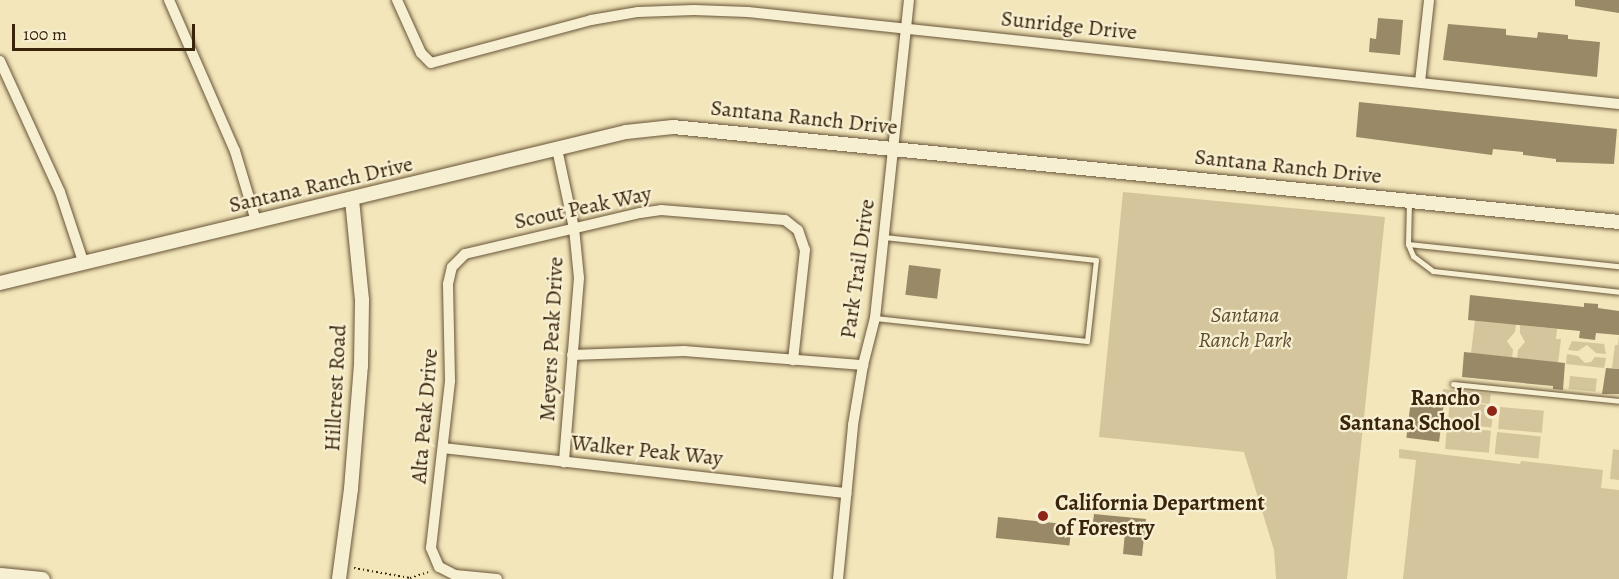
<!DOCTYPE html>
<html>
<head>
<meta charset="utf-8">
<style>
  body { margin:0 }
  #map { position:relative; width:1619px; height:579px; overflow:hidden; background:#f3e6ba; font-family:Alegreya,serif }
  div>[style] { position:absolute }
  [style*='--x'] { left:calc(var(--x)*1px); top:calc(var(--y)*1px); width:calc(var(--w)*1px); rotate:calc(var(--a)*1deg) }
  .green>* { inset:0; background:#d4c59c; transform-origin:0 0 }
  .building>* { inset:0; background:#9a8966; transform-origin:0 0 }
  .path>* { height:2px; margin-top:-1px; transform-origin:0; background:repeating-linear-gradient(90deg,#3a250c 0 1.5px,transparent 0 4.5px) }
  .roads { filter:drop-shadow(0 0 2px #685538) drop-shadow(0 0 2px #685538) }
  .service>* { height:5px; margin:-2.5px; padding:0 2.5px; transform-origin:2.5px; border-radius:2.5px; background:#f7efd2 }
  .minor>* { height:10px; margin:-5px; padding:0 5px; transform-origin:5px; border-radius:5px; background:#f7efd2 }
  .tertiary>* { height:14px; margin:-7px; padding:0 7px; transform-origin:7px; border-radius:7px; background:#f7efd2 }
  .secondary>* { height:15px; margin:-7.5px; padding:0 7.5px; transform-origin:7.5px; border-radius:7.5px; background:#f7efd2 }
  .dots>* { width:16px; height:16px; translate:-50% -50%; box-sizing:border-box; border:3px solid #f7efd2; border-radius:50% }
  span { translate:-50% -50%; white-space:nowrap; text-align:center; line-height:1.15; -webkit-text-stroke:4.5px #f7efd2; paint-order:stroke }
  .street-label { font-size:22px; color:#3a250c }
  .park-label { font-size:22px; color:#604d30; font-style:italic }
  .poi-label { font-size:22px; color:#3a250c; font-weight:700 }
  .right { translate:-100% -50%; text-align:right }
  .left { translate:0 -50%; text-align:left }
  .scale { position:absolute; left:12px; top:24px; width:183px; height:27px; box-sizing:border-box; border:3px solid #3a250c; border-top:0; padding-left:8px; font-size:18px; line-height:21px; white-space:nowrap; color:#3a250c; -webkit-text-stroke:4px #f7efd2; paint-order:stroke }
</style>
</head>
<body>
<div id="map">
  <div class="green">
    <div style="clip-path:polygon(1123px 192px,1385px 217px,1347px 579px,1276px 579px,1274px 550px,1244px 452px,1099px 437px)"></div>
    <div style="clip-path:polygon(1475px 320px,1516px 324px,1515px 332px,1507px 341px,1513px 350px,1512px 358px,1471px 353px)"></div>
    <div style="clip-path:polygon(1520px 325px,1557px 329px,1556px 339px,1561px 339px,1558px 363px,1517px 358px,1518px 350px,1525px 342px,1520px 333px)"></div>
    <div style="clip-path:polygon(1619px 335px,1619px 369px,1612px 368px,1615px 345px,1618px 345px)"></div>
    <div style="clip-path:polygon(1572px 341px,1604px 344px,1606px 354px,1596px 353px,1587px 345px,1578px 351px,1568px 350px)"></div>
    <div style="clip-path:polygon(1567px 354px,1578px 356px,1585px 363px,1591px 362px,1595px 357px,1606px 358px,1604px 368px,1566px 364px)"></div>
    <div style="left:1570px;top:376px;width:27px;height:13px;rotate:6deg"></div>
    <div style="left:1443px;top:389px;width:48px;height:10px;rotate:6deg"></div>
    <div style="left:1450px;top:401px;width:44px;height:22px;rotate:6deg"></div>
    <div style="left:1500px;top:407px;width:44px;height:22px;rotate:5deg"></div>
    <div style="left:1447px;top:427px;width:44px;height:22px;rotate:5deg"></div>
    <div style="left:1497px;top:432px;width:44px;height:22px;rotate:6deg"></div>
    <div style="clip-path:polygon(1399px 449px,1520px 464px,1521px 461px,1603px 470px,1601px 488px,1619px 490px,1619px 579px,1403px 579px,1416px 460px,1399px 458px)"></div>
    <div style="clip-path:polygon(1613px 449px,1619px 450px,1619px 480px,1610px 479px)"></div>
  </div>
  <div class="building">
    <div style="clip-path:polygon(1575px 0,1619px 0,1619px 13px,1575px 6px)"></div>
    <div style="clip-path:polygon(1378px 18px,1403px 20px,1400px 55px,1369px 52px,1370px 38px,1376px 39px)"></div>
    <div style="clip-path:polygon(1448px 24px,1506px 29px,1506px 35px,1537px 38px,1538px 32px,1568px 35px,1568px 39px,1600px 42px,1597px 77px,1443px 60px)"></div>
    <div style="clip-path:polygon(1359px 102px,1617px 129px,1614px 164px,1556px 162px,1556px 159px,1523px 155px,1523px 152px,1493px 149px,1492px 155px,1356px 137px)"></div>
    <div style="left:909px;top:265px;width:32px;height:30px;rotate:7deg"></div>
    <div style="clip-path:polygon(1470px 295px,1584px 307px,1584px 303px,1598px 304px,1598px 308px,1619px 311px,1619px 335px,1596px 333px,1595px 340px,1579px 338px,1580px 331px,1468px 320px)"></div>
    <div style="clip-path:polygon(1464px 352px,1565px 363px,1563px 390px,1553px 389px,1553px 386px,1462px 377px)"></div>
    <div style="clip-path:polygon(1606px 368px,1619px 369px,1619px 394px,1602px 394px)"></div>
    <div style="left:1411px;top:400px;width:33px;height:38px;rotate:7deg"></div>
    <div style="clip-path:polygon(1094px 514px,1146px 519px,1142px 556px,1123px 554px,1125px 532px,1092px 529px)"></div>
    <div style="left:998px;top:517px;width:74px;height:21px;rotate:6deg"></div>
  </div>
  <div class="path">
    <div style="--x:354;--y:568;--w:57;--a:10.1"></div>
    <div style="--x:410;--y:578;--w:19;--a:-18"></div>
  </div>
  <div class="roads">
    <div class="service">
      <div style="--x:1409;--y:202;--w:42;--a:91.4"></div>
      <div style="--x:1408;--y:244;--w:13;--a:67"></div>
      <div style="--x:1413;--y:256;--w:25;--a:37"></div>
      <div style="--x:1433;--y:271;--w:187;--a:6.4"></div>
      <div style="--x:1408;--y:244;--w:212;--a:6"></div>
      <div style="--x:875;--y:318;--w:213;--a:6.2"></div>
      <div style="--x:1087;--y:341;--w:81;--a:-83.7"></div>
      <div style="--x:1096;--y:260;--w:213;--a:-173.8"></div>
      <div style="--x:1453;--y:384;--w:167;--a:5.8"></div>
    </div>
    <div class="minor">
      <div style="--x:169;--y:0;--w:165;--a:66.4"></div>
      <div style="--x:235;--y:151;--w:73;--a:73.3"></div>
      <div style="--x:397;--y:0;--w:58;--a:65.6"></div>
      <div style="--x:421;--y:53;--w:14;--a:45"></div>
      <div style="--x:431;--y:63;--w:166;--a:-15"></div>
      <div style="--x:591;--y:20;--w:48;--a:-9.7"></div>
      <div style="--x:638;--y:12;--w:56;--a:-2"></div>
      <div style="--x:694;--y:10;--w:54;--a:2.1"></div>
      <div style="--x:748;--y:12;--w:876;--a:6.03"></div>
      <div style="--x:0;--y:61;--w:144;--a:65.4"></div>
      <div style="--x:60;--y:192;--w:76;--a:71.6"></div>
      <div style="--x:1420;--y:82;--w:82;--a:-83.7"></div>
      <div style="--x:557;--y:149;--w:81;--a:77.9"></div>
      <div style="--x:574;--y:228;--w:50;--a:84.3"></div>
      <div style="--x:579;--y:278;--w:185;--a:94.7"></div>
      <div style="--x:572;--y:355;--w:112;--a:-2"></div>
      <div style="--x:684;--y:351;--w:180;--a:4.5"></div>
      <div style="--x:443;--y:448;--w:406;--a:6.4"></div>
      <div style="--x:497;--y:579;--w:42;--a:-174.6"></div>
      <div style="--x:455;--y:575;--w:18;--a:-153"></div>
      <div style="--x:439;--y:567;--w:21;--a:-113"></div>
      <div style="--x:431;--y:548;--w:169;--a:-83.5"></div>
      <div style="--x:450;--y:380;--w:96;--a:-91.2"></div>
      <div style="--x:448;--y:284;--w:17;--a:-77"></div>
      <div style="--x:452;--y:267;--w:18;--a:-45"></div>
      <div style="--x:465;--y:254;--w:180;--a:-13.2"></div>
      <div style="--x:640;--y:213;--w:21;--a:-8"></div>
      <div style="--x:661;--y:210;--w:124;--a:4.6"></div>
      <div style="--x:785;--y:220;--w:16;--a:38"></div>
      <div style="--x:798;--y:230;--w:21;--a:71"></div>
      <div style="--x:805;--y:250;--w:111;--a:96.2"></div>
      <div style="--x:838;--y:579;--w:155;--a:-84.4"></div>
      <div style="--x:853;--y:425;--w:61;--a:-80.5"></div>
      <div style="--x:863;--y:365;--w:49;--a:-75.7"></div>
      <div style="--x:875;--y:318;--w:320;--a:-83.9"></div>
    </div>
    <div class="tertiary">
      <div style="--x:0;--y:283;--w:644;--a:-13.56"></div>
      <div style="--x:626;--y:132;--w:47;--a:-6.1"></div>
      <div style="--x:673;--y:127;--w:951;--a:5.73"></div>
      <div style="--x:339;--y:579;--w:91;--a:-82.4"></div>
      <div style="--x:351;--y:489;--w:123;--a:-85.4"></div>
      <div style="--x:361;--y:366;--w:66;--a:-89.1"></div>
      <div style="--x:362;--y:300;--w:101;--a:-95.7"></div>
    </div>
    <div class="secondary">
      <div style="--x:0;--y:575;--w:42;--a:5.4"></div>
    </div>
  </div>
  <div class="dots">
    <div style="left:1492px;top:411px;background:#8f2418"></div>
    <div style="left:1043px;top:516px;background:#8f2418"></div>
  </div>
  <div class="street-label">
    <span style="left:1069px;top:26px;rotate:6deg">Sunridge Drive</span>
    <span style="left:804px;top:118px;rotate:6deg">Santana Ranch Drive</span>
    <span style="left:1288px;top:167px;rotate:6deg">Santana Ranch Drive</span>
    <span style="left:321px;top:185px;rotate:-13deg">Santana Ranch Drive</span>
    <span style="left:583px;top:208px;rotate:-12deg">Scout Peak Way</span>
    <span style="left:858px;top:269px;rotate:-82deg">Park Trail Drive</span>
    <span style="left:552px;top:339px;rotate:-87deg">Meyers Peak Drive</span>
    <span style="left:336px;top:388px;rotate:-87deg">Hillcrest Road</span>
    <span style="left:425px;top:416px;rotate:-85deg">Alta Peak Drive</span>
    <span style="left:647px;top:451px;rotate:6deg">Walker Peak Way</span>
  </div>
  <div class="park-label">
    <span style="left:1245px;top:328px">Santana<br>Ranch Park</span>
  </div>
  <div class="poi-label">
    <span class="right" style="left:1480px;top:411px">Rancho<br>Santana School</span>
    <span class="left" style="left:1055px;top:516px">California Department<br>of Forestry</span>
  </div>
  <div class="scale">100 m</div>
</div>
</body>
</html>
